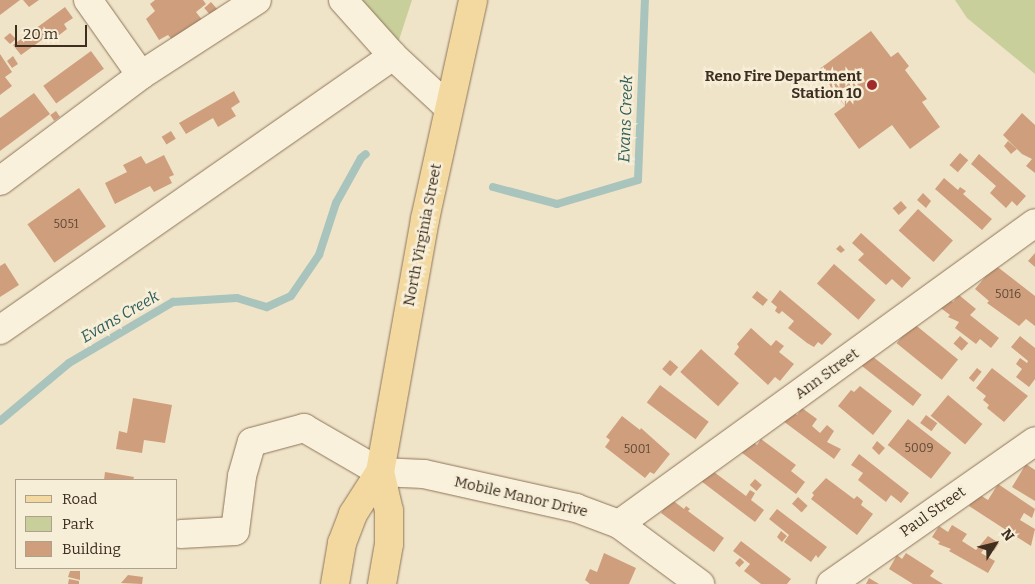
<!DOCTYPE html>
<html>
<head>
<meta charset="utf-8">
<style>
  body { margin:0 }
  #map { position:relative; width:1035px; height:584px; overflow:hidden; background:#f0e4c8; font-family:Bitter,serif }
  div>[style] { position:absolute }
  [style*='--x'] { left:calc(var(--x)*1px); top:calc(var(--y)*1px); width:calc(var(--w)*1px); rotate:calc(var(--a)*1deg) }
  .green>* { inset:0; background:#c9cf9b }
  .stream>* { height:8px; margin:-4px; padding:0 4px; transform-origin:4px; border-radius:4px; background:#a9c4bc }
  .building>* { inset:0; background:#cf9f7d; transform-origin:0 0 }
  .roads { filter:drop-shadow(0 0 1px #8d765c) drop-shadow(0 0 1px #8d765c) }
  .minor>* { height:28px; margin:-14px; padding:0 14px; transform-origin:14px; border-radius:14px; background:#faf1dc }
  .major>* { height:28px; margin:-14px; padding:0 14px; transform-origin:14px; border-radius:14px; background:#f3d9a0 }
  .dots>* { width:14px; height:14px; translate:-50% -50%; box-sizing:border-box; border:2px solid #f7eed8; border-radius:50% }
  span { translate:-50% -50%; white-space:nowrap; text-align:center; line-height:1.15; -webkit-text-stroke:5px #f7eed8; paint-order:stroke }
  .number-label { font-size:12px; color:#624a37 }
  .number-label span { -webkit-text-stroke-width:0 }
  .poi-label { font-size:15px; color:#3d2e20; font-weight:700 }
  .right { translate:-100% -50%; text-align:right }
  .street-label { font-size:15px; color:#3d2e20 }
  .water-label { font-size:16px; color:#2f5d5a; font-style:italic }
  .legend { position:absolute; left:15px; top:479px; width:162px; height:90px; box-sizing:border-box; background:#f7eed8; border:1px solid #ada18e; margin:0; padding:6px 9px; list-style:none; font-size:15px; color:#3d2e20 }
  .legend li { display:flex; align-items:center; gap:10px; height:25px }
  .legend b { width:25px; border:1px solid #ada18e }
  .north { position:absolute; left:970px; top:519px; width:50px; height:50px; -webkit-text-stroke:4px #f7eed8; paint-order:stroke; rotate:54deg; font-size:14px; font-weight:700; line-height:20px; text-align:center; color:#3d2e20 }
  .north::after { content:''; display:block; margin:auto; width:18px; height:22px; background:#3d2e20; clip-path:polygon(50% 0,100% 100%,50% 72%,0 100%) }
  .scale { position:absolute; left:15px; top:25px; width:72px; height:22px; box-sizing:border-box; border:2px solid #3d2e20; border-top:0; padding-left:6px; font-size:15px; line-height:18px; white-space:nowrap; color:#3d2e20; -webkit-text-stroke:4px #f7eed8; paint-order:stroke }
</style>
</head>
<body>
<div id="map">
  <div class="green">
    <div style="clip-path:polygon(351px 0,412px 0,398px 43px)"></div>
    <div style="clip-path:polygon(955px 0,1035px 0,1035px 74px,967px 18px)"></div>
  </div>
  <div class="stream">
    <div style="--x:493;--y:187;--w:66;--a:14.9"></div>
    <div style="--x:557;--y:204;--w:84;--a:-16.5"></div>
    <div style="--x:638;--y:180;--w:180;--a:-87.8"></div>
    <div style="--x:0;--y:421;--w:90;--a:-40"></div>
    <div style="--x:69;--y:363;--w:121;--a:-30.4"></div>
    <div style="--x:173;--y:302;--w:64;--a:-3.6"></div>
    <div style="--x:237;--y:298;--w:31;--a:17"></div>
    <div style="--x:267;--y:307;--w:26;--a:-25"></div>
    <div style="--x:291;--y:296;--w:50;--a:-55.7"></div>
    <div style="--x:319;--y:255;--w:55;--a:-71.9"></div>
    <div style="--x:336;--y:203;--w:51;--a:-60.9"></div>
    <div style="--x:361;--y:158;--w:6;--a:-39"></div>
  </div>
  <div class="building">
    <div style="clip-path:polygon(0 0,20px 0,0 15px)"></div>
    <div style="clip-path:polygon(23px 0,39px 0,29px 7px)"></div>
    <div style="clip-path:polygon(155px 0,203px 0,206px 4px,196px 12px,203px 21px,176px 44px,168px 35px,159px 40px,146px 19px,155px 11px,150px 4px)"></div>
    <div style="left:211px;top:2px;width:11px;height:9px;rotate:49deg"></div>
    <div style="clip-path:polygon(65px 7px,73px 18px,64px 24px,67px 29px,58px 36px,54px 31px,21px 55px,13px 45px)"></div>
    <div style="clip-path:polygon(871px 31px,891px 57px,898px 52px,909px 66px,905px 70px,927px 99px,922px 102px,940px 127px,910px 149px,892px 125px,859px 149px,834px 114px,845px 106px,818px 70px)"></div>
    <div style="clip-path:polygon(10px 33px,16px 39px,10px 44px,4px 38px)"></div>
    <div style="left:91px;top:51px;width:22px;height:59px;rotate:54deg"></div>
    <div style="clip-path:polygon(0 54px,12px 72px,5px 77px,12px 86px,0 95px)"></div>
    <div style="clip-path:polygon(13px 56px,18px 64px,12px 68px,7px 61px)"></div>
    <div style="clip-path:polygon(234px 91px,240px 102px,231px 108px,236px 116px,218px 127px,213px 118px,186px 134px,179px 123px)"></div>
    <div style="clip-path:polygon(34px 93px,50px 114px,0 151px,0 118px)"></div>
    <div style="left:56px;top:111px;width:7px;height:7px;rotate:56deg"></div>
    <div style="clip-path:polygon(1022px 113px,1035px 125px,1035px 173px,1026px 166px,1032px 159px,1022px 154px,1003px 135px)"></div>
    <div style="left:171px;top:131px;width:9px;height:11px;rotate:58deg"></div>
    <div style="clip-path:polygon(1008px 141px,1017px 149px,1011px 154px,1004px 146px)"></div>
    <div style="left:960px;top:153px;width:11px;height:16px;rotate:41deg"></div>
    <div style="clip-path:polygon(979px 154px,1026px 196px,1017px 206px,1012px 201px,1006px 208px,990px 193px,996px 186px,971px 164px)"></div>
    <div style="clip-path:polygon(164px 155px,174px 175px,169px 177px,172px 183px,154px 192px,150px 186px,115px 204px,105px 183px,127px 172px,123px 165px,141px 156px,146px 164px)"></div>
    <div style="clip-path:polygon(944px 178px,958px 190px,960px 187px,966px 191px,963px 194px,992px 219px,982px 230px,935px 189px)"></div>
    <div style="left:79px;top:188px;width:47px;height:63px;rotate:55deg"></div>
    <div style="clip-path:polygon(923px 193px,931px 201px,926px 208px,917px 200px)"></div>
    <div style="left:901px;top:201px;width:9px;height:11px;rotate:49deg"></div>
    <div style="left:918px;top:209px;width:47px;height:29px;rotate:42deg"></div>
    <div style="clip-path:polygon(861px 233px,911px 278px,902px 288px,892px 279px,886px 285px,858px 260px,864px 254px,852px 243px)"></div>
    <div style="clip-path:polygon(840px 245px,845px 250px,841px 253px,836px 249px)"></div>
    <div style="clip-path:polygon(1035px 253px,1035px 267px,1028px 261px)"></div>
    <div style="clip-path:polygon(5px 263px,19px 285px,0 297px,0 266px)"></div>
    <div style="left:834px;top:264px;width:55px;height:26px;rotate:41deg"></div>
    <div style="clip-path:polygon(995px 265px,1035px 296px,1035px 326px,1026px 319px,1019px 326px,987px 303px,989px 301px,975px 289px)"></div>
    <div style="clip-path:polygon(780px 290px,832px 334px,822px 345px,818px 342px,814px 347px,807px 343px,788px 328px,794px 321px,782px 311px,779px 314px,775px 311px,777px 307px,771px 302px)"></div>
    <div style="left:757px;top:291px;width:14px;height:8px;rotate:39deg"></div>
    <div style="clip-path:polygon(959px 295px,976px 309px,970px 315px,999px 338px,991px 348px,980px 339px,976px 344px,955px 328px,959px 322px,948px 317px,950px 315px,938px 306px,945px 296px,953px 302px)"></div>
    <div style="left:913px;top:323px;width:58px;height:26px;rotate:39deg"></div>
    <div style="clip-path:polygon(751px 328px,771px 346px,776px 340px,784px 346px,779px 352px,794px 364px,780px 381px,775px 377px,768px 385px,734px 354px,739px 347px,737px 344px)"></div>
    <div style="left:960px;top:336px;width:11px;height:10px;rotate:41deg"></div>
    <div style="clip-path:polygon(1020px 336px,1035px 348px,1035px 379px,1029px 387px,1016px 377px,1022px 369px,1016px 364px,1020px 358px,1027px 363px,1028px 361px,1011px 347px)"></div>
    <div style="left:701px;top:349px;width:51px;height:31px;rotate:42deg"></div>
    <div style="left:868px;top:353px;width:68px;height:14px;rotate:38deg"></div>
    <div style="left:670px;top:360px;width:11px;height:12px;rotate:41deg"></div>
    <div style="left:977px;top:368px;width:6px;height:13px;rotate:39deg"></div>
    <div style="clip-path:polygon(992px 368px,1028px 396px,1004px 422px,987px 408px,989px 405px,983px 400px,986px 396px,976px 388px)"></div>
    <div style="left:660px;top:385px;width:61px;height:22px;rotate:37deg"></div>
    <div style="clip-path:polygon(860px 386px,892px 411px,873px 435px,838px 406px,851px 390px,854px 392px)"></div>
    <div style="left:948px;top:395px;width:45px;height:27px;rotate:40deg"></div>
    <div style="clip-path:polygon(133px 398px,172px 405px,165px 443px,144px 440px,142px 453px,116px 449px,119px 431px,127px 433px)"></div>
    <div style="clip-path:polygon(802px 408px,817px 419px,812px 426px,820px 433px,827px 425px,834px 431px,827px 442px,841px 449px,834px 459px,783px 421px,791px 410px,797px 415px)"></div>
    <div style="left:926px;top:415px;width:14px;height:10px;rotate:36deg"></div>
    <div style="clip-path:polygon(622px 416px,640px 430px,641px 428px,670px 454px,654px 474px,650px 472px,645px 478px,605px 447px,610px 440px,606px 437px)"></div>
    <div style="left:908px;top:419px;width:55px;height:33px;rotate:38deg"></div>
    <div style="clip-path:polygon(746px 437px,757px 445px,761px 439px,796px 465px,791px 471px,805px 482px,796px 494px,737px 449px)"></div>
    <div style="clip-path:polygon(877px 441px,885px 448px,879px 455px,872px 448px)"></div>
    <div style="clip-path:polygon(859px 454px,909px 493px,901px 503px,891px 495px,886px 502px,858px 480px,863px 473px,851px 465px)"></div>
    <div style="clip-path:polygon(1026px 464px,1035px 470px,1035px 501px,1012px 487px)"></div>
    <div style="clip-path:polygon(710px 469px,746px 496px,750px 490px,755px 493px,751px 500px,764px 510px,755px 522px,701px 481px)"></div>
    <div style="clip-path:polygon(105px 472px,134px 477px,133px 480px,104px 480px)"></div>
    <div style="clip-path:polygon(826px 478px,854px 499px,857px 496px,863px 501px,861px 505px,873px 514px,857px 535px,811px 499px,814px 495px,812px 493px)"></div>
    <div style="left:755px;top:479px;width:9px;height:8px;rotate:41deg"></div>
    <div style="clip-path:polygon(998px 484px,1035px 509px,1032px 518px,1024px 513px,1020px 520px,1035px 529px,1031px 546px,1012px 534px,1010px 537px,1004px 534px,1006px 530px,969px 506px,977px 493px,988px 500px)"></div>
    <div style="left:798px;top:497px;width:13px;height:9px;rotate:42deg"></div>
    <div style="clip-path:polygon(671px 499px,684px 509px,686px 506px,690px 509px,688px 511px,724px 538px,714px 552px,661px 513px)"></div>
    <div style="clip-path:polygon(777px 509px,827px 547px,818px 558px,816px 555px,811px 562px,784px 542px,789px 535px,769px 519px)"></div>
    <div style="clip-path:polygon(952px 525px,967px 534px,962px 541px,976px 550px,988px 536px,999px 543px,994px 551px,986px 546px,981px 553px,995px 561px,988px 573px,949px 551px,951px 549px,938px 544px,940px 542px,932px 537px,939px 526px,948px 532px)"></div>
    <div style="clip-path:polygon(781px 531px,787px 536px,782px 542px,777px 537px)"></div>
    <div style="clip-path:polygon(741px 541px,791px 579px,787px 584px,761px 584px,744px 571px,750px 564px,733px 551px)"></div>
    <div style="clip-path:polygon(604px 553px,636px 568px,629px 584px,590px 584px,585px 580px,590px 569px,597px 572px)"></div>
    <div style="clip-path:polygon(906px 553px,934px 571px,930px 576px,943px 584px,913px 584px,889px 569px,897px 555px,902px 559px)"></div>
    <div style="left:740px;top:558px;width:6px;height:7px;rotate:45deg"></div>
    <div style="clip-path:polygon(70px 571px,80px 571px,80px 580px,68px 577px)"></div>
    <div style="clip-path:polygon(128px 575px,143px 577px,142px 584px,121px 583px)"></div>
    <div style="clip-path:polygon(869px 578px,879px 584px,866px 584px)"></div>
    <div style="clip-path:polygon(69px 579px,79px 581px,79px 584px,68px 584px)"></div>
  </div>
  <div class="roads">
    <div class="minor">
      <div style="--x:88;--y:0;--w:92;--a:54.8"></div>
      <div style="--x:343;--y:0;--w:75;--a:48.2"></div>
      <div style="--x:393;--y:56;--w:75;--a:42.8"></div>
      <div style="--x:0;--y:181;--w:176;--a:-36.9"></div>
      <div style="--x:141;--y:75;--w:138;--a:-32.9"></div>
      <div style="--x:0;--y:330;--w:479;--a:-34.9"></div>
      <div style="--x:619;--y:524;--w:513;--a:-35.89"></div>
      <div style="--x:181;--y:534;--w:54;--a:-3.2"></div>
      <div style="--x:235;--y:531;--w:55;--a:-82.7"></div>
      <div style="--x:242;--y:476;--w:35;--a:-74"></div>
      <div style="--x:252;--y:442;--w:54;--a:-15.1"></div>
      <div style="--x:304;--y:428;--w:88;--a:30.1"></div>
      <div style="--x:380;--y:472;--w:44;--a:2.6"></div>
      <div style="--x:424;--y:474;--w:156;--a:12.6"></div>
      <div style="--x:576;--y:508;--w:46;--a:20.4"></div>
      <div style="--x:619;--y:524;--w:101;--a:36.5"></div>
      <div style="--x:831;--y:584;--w:249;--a:-35"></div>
    </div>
    <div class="major">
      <div style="--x:380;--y:472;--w:40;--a:77"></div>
      <div style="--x:389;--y:511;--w:33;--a:90"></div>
      <div style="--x:389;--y:544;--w:41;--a:99.9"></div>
      <div style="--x:335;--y:584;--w:42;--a:-80.3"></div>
      <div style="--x:342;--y:543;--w:31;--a:-69"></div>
      <div style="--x:353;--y:514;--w:50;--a:-57.3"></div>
      <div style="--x:380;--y:472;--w:257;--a:-79.9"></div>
      <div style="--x:425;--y:219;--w:224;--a:-77.6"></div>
    </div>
  </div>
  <div class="dots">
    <div style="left:872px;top:85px;background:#9e2a2b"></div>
  </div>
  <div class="number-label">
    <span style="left:66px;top:225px">5051</span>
    <span style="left:1008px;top:295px">5016</span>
    <span style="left:919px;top:449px">5009</span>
    <span style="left:637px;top:450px">5001</span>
  </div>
  <div class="poi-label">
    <span class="right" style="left:862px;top:85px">Reno Fire Department<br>Station 10</span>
  </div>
  <div class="street-label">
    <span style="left:423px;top:235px;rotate:-79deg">North Virginia Street</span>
    <span style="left:827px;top:374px;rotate:-36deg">Ann Street</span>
    <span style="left:521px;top:497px;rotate:13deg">Mobile Manor Drive</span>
    <span style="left:933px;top:512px;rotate:-35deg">Paul Street</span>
  </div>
  <div class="water-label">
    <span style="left:626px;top:119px;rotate:-88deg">Evans Creek</span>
    <span style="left:120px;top:317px;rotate:-30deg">Evans Creek</span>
  </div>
  <ul class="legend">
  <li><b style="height:6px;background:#f3d9a0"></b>Road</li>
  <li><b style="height:14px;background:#c9cf9b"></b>Park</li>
  <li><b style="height:14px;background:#cf9f7d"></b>Building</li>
  </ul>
  <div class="north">N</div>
  <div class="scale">20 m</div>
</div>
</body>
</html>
